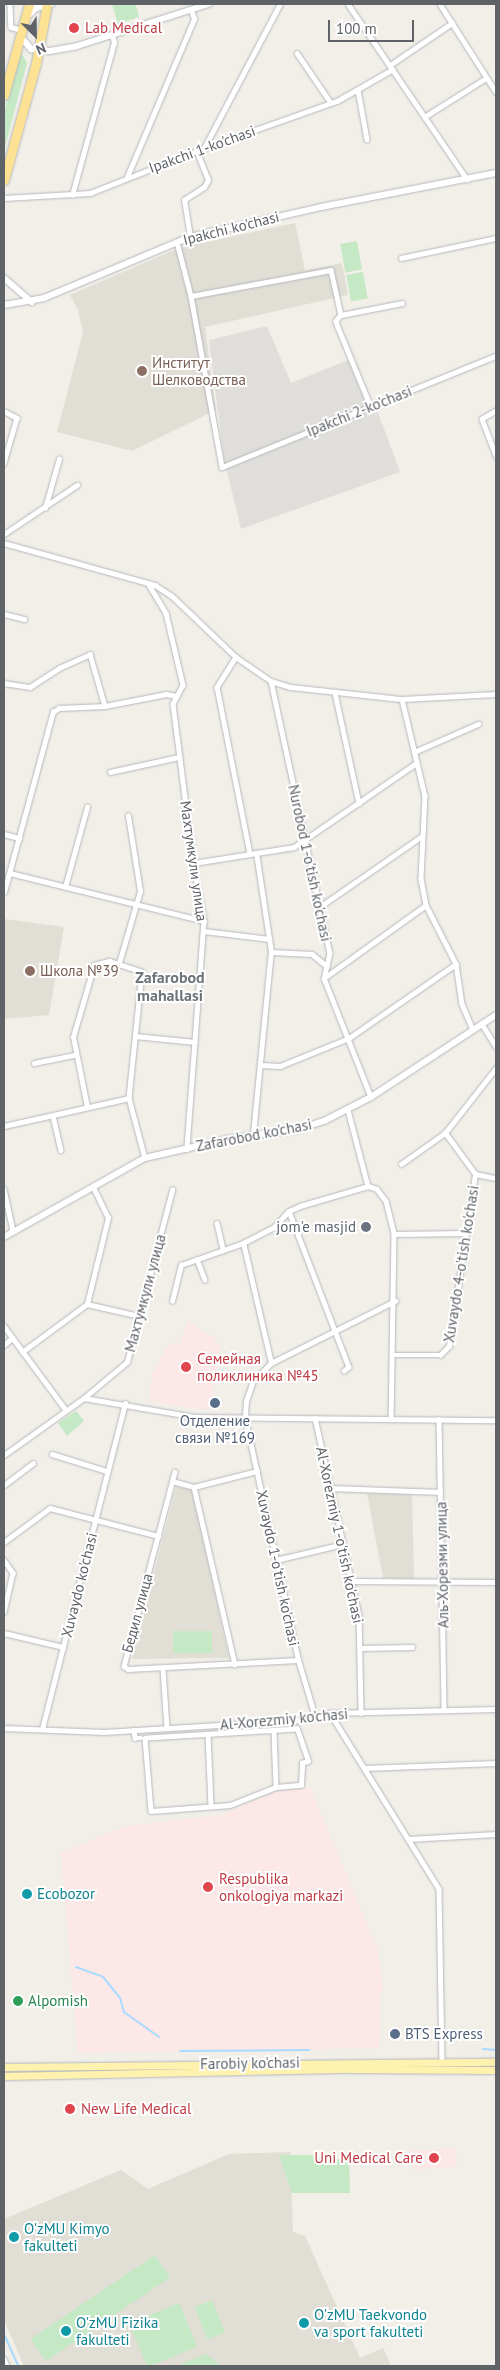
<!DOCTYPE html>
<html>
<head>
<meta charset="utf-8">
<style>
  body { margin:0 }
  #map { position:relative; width:500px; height:2370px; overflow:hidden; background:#f1efe8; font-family:"PT Sans",sans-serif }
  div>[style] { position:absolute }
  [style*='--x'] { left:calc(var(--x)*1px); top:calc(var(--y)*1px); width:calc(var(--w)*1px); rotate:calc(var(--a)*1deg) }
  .industrial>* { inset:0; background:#e0deda }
  .education>* { inset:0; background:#e1ded6 }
  .medical>* { inset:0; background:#fce8e6; transform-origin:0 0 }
  .green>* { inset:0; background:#c5e8c5; transform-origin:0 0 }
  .stream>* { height:2px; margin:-1px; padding:0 1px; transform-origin:1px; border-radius:1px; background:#aadaff }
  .roads { filter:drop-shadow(0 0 1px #b5b8bc) drop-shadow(0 0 1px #b5b8bc) }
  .street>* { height:4.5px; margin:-2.25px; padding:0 2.25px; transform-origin:2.25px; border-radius:2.25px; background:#fff }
  .secondary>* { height:6px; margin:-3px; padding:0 3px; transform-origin:3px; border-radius:3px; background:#fff }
  .primary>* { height:7px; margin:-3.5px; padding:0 3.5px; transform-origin:3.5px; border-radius:3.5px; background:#fff2af }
  .highway>* { height:9px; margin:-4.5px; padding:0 4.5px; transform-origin:4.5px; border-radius:4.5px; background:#fde293 }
  .dots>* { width:14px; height:14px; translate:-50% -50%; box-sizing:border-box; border:2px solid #fff; border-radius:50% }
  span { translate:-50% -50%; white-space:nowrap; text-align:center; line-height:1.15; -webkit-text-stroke:4px #fff; paint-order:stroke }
  .health-label { font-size:15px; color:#be3a42 }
  .left { translate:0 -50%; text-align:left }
  .right { translate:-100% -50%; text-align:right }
  .street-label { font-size:15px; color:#5f6368 }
  .education-label { font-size:15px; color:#785e54 }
  .worship-label { font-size:15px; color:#5b616d }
  .service-label { font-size:15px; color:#4e5e75 }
  .culture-label { font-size:15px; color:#0d838f }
  .leisure-label { font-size:15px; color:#27864d }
  .neighbourhood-label { font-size:16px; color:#70757a; font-weight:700 }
  .frame { position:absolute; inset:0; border:5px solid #5f6368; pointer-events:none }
  .north { position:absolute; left:10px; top:10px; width:50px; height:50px; -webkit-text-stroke:4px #fff; paint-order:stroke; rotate:157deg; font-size:14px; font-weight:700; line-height:20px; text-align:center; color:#5f6368 }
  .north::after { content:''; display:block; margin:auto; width:18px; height:22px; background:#5f6368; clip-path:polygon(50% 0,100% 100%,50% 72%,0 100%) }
  .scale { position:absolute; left:328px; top:20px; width:86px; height:22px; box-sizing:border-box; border:2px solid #5f6368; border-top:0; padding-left:6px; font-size:15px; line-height:18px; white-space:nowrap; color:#5f6368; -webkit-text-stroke:4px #fff; paint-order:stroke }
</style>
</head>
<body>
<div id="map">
  <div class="industrial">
    <div style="clip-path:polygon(267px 326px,291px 383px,348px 360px,369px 412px,377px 410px,400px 472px,241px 529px,224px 459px,209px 340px)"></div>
  </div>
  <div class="education">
    <div style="clip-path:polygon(295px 223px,305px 270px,342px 263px,348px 295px,205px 327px,216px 410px,132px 451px,57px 432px,83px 332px,78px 310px,70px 295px,179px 248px)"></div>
    <div style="clip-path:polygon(4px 919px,64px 927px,49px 1015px,4px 1019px)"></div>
    <div style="clip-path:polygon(176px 1487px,192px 1489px,229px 1658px,132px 1659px)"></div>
    <div style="clip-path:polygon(367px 1493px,412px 1495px,414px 1579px,383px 1578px)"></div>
    <div style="clip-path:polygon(290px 2152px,293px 2232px,305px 2236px,360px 2358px,383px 2348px,391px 2366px,24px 2366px,4px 2320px,4px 2219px,121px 2170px,148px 2189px,229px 2154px)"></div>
  </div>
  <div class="medical">
    <div style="clip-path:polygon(187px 1322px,214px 1337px,220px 1348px,209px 1409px,199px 1410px,149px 1400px,152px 1374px,169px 1343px,180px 1344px)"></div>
    <div style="clip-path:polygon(310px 1788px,378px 1950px,383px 1992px,380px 1992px,379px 2048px,78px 2053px,61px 1853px,126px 1826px,222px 1815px,278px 1790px)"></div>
    <div style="left:456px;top:2148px;width:19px;height:45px;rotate:87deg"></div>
  </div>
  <div class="green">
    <div style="clip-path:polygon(112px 4px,140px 4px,136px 5px,139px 17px,118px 24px)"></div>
    <div style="clip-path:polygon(19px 53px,22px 54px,27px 63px,4px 151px,4px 113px)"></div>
    <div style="left:357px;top:241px;width:29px;height:17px;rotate:80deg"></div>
    <div style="left:363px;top:272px;width:27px;height:17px;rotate:80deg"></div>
    <div style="clip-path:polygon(76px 1411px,84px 1421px,67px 1436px,58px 1423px)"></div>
    <div style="left:212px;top:1631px;width:22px;height:39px;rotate:90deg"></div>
    <div style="clip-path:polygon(279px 2155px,319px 2155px,320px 2160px,349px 2159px,350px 2193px,292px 2193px)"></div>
    <div style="left:155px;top:2255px;width:27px;height:150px;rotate:56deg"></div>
    <div style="left:212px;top:2300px;width:35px;height:19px;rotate:68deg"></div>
    <div style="left:179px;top:2303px;width:47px;height:54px;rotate:67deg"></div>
    <div style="clip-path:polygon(206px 2354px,221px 2366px,177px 2366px)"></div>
  </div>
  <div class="stream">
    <div style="--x:76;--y:1967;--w:29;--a:20"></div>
    <div style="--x:103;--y:1977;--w:27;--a:51"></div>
    <div style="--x:120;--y:1998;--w:15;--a:74"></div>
    <div style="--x:124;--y:2012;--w:43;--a:35.5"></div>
    <div style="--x:483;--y:2049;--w:13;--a:4"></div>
    <div style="--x:180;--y:2051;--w:129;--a:-0.4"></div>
    <div style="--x:4;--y:2334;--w:35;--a:66"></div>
  </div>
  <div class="roads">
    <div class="street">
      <div style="--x:10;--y:4;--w:23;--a:88"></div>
      <div style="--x:11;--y:27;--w:11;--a:15"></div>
      <div style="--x:348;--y:4;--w:212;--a:55.8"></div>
      <div style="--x:440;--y:4;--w:104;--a:57.5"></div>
      <div style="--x:297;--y:53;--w:60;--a:55.8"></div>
      <div style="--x:390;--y:65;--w:75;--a:-34.1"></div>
      <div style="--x:358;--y:90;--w:50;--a:79.6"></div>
      <div style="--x:426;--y:116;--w:71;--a:-32.3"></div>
      <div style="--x:204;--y:148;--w:163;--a:-62.2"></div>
      <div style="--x:127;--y:177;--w:172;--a:-67"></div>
      <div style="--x:194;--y:19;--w:9;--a:-108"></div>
      <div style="--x:72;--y:195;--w:158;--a:-74.6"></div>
      <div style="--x:114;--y:43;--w:8;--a:-104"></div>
      <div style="--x:4;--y:198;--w:86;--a:-3.3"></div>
      <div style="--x:90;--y:193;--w:123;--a:-21.5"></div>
      <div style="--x:204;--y:148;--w:141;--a:-19.5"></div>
      <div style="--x:337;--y:101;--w:64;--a:-29.7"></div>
      <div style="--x:190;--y:237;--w:37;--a:-99"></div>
      <div style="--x:184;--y:200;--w:24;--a:-33"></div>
      <div style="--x:204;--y:187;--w:8;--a:-60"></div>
      <div style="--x:208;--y:180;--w:31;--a:-112"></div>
      <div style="--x:178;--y:246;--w:52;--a:75.4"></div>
      <div style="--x:191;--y:296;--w:174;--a:79.7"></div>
      <div style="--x:222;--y:467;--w:296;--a:-22.1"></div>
      <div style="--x:401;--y:258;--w:97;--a:-11.9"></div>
      <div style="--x:191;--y:296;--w:142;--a:-10.5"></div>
      <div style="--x:331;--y:270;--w:46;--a:77.5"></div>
      <div style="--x:341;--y:315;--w:8;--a:130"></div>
      <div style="--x:336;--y:321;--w:6;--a:72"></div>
      <div style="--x:338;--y:327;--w:87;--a:67.6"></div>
      <div style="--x:341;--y:315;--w:62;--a:-11.1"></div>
      <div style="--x:4;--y:411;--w:15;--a:28"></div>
      <div style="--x:17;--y:418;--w:47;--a:106.1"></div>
      <div style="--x:496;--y:411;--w:16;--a:150"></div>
      <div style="--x:482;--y:419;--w:40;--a:69"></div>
      <div style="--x:45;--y:508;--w:51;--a:-74.1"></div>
      <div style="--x:4;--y:534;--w:88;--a:-33.9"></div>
      <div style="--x:4;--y:543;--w:157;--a:15.5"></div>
      <div style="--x:155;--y:585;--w:20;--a:33"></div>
      <div style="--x:172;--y:596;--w:88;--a:43.6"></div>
      <div style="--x:236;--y:657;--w:42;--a:34.4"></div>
      <div style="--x:271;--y:681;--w:21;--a:17"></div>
      <div style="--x:291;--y:687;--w:112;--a:6.2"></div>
      <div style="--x:402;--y:699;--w:94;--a:-3"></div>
      <div style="--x:148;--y:583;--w:35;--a:59"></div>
      <div style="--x:166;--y:613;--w:74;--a:76.7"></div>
      <div style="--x:183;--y:685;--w:21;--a:118"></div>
      <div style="--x:173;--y:704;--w:158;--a:82.7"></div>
      <div style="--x:193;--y:861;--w:61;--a:79.6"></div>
      <div style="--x:204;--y:921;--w:229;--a:94.3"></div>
      <div style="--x:4;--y:614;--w:21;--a:14"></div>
      <div style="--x:236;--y:657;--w:36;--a:122"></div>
      <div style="--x:217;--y:687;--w:170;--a:78.8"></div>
      <div style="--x:271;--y:681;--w:278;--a:77.8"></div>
      <div style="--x:330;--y:953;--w:26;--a:103"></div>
      <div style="--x:324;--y:978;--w:128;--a:68.4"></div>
      <div style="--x:4;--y:683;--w:26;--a:9"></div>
      <div style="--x:30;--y:687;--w:35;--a:-33"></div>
      <div style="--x:59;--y:668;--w:34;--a:-24"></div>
      <div style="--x:90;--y:654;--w:54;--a:73.9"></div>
      <div style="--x:335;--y:693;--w:113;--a:77.7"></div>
      <div style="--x:402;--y:699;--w:100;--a:76.7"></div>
      <div style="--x:425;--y:796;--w:83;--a:92.8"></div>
      <div style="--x:421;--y:879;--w:26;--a:79"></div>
      <div style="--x:426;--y:905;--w:66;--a:63"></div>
      <div style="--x:456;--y:964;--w:40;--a:81.5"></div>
      <div style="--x:462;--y:1004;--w:28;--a:67"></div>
      <div style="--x:414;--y:752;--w:70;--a:-23.6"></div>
      <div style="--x:110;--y:772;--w:71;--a:-12.3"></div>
      <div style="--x:4;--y:834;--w:16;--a:15"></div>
      <div style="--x:194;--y:863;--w:101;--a:-9.1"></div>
      <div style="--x:294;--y:847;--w:148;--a:-34.5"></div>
      <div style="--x:10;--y:873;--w:200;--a:13.9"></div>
      <div style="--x:65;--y:887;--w:83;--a:-74.6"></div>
      <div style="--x:4;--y:892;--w:187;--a:-74.8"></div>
      <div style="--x:53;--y:712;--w:7;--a:-34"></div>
      <div style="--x:59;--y:708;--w:46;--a:-2.5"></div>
      <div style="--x:105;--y:706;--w:62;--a:-11.1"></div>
      <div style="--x:166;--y:694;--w:11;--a:10"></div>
      <div style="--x:318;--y:908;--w:126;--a:-34.7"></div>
      <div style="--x:204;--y:931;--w:66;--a:6.9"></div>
      <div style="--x:271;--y:952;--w:41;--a:2.8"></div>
      <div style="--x:312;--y:954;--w:19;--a:39"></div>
      <div style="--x:119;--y:963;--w:75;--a:-73.7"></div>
      <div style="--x:140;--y:891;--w:76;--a:-99.1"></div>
      <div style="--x:324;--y:978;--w:125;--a:-35.6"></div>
      <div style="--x:482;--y:1024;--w:26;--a:58"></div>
      <div style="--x:135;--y:1036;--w:60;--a:5.7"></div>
      <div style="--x:34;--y:1063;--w:41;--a:-11.3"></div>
      <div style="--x:261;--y:1065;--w:19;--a:3"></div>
      <div style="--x:280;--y:1066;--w:74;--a:-22.1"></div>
      <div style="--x:349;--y:1038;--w:130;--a:-34.7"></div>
      <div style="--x:87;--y:1107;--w:71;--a:-101.3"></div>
      <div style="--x:73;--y:1037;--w:75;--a:-73.7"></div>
      <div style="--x:94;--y:965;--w:16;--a:-15"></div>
      <div style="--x:109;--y:961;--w:35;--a:18"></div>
      <div style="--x:142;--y:972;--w:127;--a:95.9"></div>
      <div style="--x:129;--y:1098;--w:62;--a:75.1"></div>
      <div style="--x:348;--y:1110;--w:79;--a:75.3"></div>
      <div style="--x:53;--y:1116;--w:35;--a:77"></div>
      <div style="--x:4;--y:1126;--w:128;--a:-12.6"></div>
      <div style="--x:253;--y:1134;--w:183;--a:-84.4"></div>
      <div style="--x:271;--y:952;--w:100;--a:-98.6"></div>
      <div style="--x:401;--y:1164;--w:54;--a:-35.2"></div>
      <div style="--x:445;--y:1133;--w:83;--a:-51.9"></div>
      <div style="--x:475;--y:1174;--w:21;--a:11"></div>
      <div style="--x:4;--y:1189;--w:43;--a:77.9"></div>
      <div style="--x:289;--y:1211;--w:167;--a:69"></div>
      <div style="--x:349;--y:1367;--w:6;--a:141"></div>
      <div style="--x:217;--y:1223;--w:28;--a:77"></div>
      <div style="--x:394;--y:1234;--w:73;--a:-0.8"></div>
      <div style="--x:197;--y:1259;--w:22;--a:69"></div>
      <div style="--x:172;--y:1301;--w:37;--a:-76"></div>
      <div style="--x:181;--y:1265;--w:66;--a:-19.5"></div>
      <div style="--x:87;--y:1304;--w:54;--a:12.8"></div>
      <div style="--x:4;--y:1326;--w:104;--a:53.6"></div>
      <div style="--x:4;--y:1345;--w:11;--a:-41"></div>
      <div style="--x:22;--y:1352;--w:81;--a:-36.4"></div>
      <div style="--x:87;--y:1304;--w:89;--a:-76.3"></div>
      <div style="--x:108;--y:1218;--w:34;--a:-116"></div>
      <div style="--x:393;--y:1355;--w:47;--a:0"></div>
      <div style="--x:440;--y:1355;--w:13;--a:-45"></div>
      <div style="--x:449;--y:1346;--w:174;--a:-81.4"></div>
      <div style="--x:475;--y:1174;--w:51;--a:-126.2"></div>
      <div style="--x:271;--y:1363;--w:123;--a:-103.1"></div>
      <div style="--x:243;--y:1243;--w:34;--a:-27"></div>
      <div style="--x:273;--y:1228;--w:23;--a:-47"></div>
      <div style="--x:289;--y:1211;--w:12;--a:-24"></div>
      <div style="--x:300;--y:1206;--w:71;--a:-16.4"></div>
      <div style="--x:368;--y:1186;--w:9;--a:18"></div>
      <div style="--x:377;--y:1189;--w:15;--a:53"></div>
      <div style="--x:386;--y:1201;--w:34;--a:76"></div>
      <div style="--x:394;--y:1234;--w:185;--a:90.9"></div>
      <div style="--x:84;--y:1398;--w:113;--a:9.7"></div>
      <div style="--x:195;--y:1417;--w:301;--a:0.6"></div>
      <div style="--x:315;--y:1418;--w:202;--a:77.4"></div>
      <div style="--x:359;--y:1615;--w:98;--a:88.8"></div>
      <div style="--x:439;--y:1419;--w:291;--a:89"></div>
      <div style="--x:52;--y:1454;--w:58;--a:17.2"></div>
      <div style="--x:4;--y:1455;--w:98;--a:-35.5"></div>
      <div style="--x:84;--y:1398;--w:56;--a:-39.9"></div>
      <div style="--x:127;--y:1362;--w:178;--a:-75.3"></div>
      <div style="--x:175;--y:1472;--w:201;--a:104.7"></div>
      <div style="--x:124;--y:1666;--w:5;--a:37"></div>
      <div style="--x:128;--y:1669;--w:170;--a:-3"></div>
      <div style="--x:172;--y:1481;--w:23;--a:15"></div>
      <div style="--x:194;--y:1487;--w:182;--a:77"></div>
      <div style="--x:4;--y:1485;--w:36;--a:-37"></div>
      <div style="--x:194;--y:1487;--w:65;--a:-14.3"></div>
      <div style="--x:332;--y:1488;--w:108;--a:2.1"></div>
      <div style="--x:4;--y:1542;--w:57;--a:-36.5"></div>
      <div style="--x:50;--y:1508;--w:112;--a:14.5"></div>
      <div style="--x:4;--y:1560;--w:16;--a:55"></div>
      <div style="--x:13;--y:1573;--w:40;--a:103"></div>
      <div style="--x:276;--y:1560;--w:69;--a:-13.4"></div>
      <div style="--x:352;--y:1581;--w:144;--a:0.4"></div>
      <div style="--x:4;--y:1633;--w:61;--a:13.3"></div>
      <div style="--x:360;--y:1648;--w:52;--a:-1.1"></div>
      <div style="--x:163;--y:1668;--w:60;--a:86.2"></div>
      <div style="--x:330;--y:1713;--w:207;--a:58.2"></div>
      <div style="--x:439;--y:1889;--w:174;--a:89"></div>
      <div style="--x:315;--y:1717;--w:59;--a:-106.6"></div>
      <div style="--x:298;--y:1660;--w:248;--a:-102.4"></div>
      <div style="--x:245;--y:1418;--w:17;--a:-87"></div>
      <div style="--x:246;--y:1401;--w:21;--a:-71"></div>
      <div style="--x:253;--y:1381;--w:25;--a:-45"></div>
      <div style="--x:271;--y:1363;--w:139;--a:-26.6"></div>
      <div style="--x:4;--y:1728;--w:100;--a:2.3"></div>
      <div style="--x:104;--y:1732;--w:197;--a:-3.5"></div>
      <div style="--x:301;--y:1720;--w:30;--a:-14"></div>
      <div style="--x:330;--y:1713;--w:166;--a:-1.4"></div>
      <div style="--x:42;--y:1729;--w:336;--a:-75.7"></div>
      <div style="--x:134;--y:1730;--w:8;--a:83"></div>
      <div style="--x:135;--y:1738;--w:6;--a:0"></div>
      <div style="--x:274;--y:1730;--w:57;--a:88"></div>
      <div style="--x:208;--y:1734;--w:72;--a:87.6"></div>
      <div style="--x:145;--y:1738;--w:73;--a:85.3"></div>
      <div style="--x:151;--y:1811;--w:79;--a:-4.3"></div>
      <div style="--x:230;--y:1805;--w:49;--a:-21.4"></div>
      <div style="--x:276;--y:1787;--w:25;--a:-5"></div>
      <div style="--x:301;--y:1785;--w:22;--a:-87"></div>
      <div style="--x:302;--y:1763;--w:6;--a:-18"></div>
      <div style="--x:308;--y:1761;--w:34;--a:-109"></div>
      <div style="--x:297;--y:1729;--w:150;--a:176.6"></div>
      <div style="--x:365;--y:1768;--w:131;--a:-2.2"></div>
      <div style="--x:408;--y:1839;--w:88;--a:-3.3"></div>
      <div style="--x:4;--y:2359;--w:8;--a:67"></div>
    </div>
    <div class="secondary">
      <div style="--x:27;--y:17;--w:13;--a:-45"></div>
      <div style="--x:36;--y:8;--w:16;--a:-15"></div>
      <div style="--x:21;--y:37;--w:16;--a:50"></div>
      <div style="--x:31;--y:49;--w:19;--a:6"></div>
      <div style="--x:50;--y:51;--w:27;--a:-10"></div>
      <div style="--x:77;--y:46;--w:139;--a:-17.7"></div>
      <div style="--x:4;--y:278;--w:37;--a:41"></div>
      <div style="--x:4;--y:305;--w:41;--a:-9.9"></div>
      <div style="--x:44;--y:298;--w:158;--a:-22.7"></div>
      <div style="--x:190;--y:237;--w:134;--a:-12.9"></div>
      <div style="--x:321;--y:207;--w:178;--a:-11"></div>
      <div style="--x:4;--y:1237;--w:162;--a:-29.3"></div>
      <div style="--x:145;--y:1158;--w:85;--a:-12.9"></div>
      <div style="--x:228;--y:1139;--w:72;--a:-8"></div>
      <div style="--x:299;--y:1129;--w:28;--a:-18"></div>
      <div style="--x:326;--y:1120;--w:51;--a:-27.1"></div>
      <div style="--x:371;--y:1097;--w:149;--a:-33.3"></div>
    </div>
    <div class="primary">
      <div style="--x:4;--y:2067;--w:492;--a:-0.6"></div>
      <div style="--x:4;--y:2076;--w:347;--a:-1.2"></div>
      <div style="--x:351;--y:2069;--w:145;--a:0.4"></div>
    </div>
    <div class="highway">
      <div style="--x:4;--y:95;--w:94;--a:-74.6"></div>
      <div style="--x:4;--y:180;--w:121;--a:-74.7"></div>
      <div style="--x:36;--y:63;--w:60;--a:-79.4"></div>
    </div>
  </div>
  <div class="dots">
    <div style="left:74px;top:28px;background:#e0444e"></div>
    <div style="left:142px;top:371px;background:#8d6e63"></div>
    <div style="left:30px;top:971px;background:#8d6e63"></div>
    <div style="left:366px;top:1227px;background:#6b7280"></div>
    <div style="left:186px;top:1367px;background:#e0444e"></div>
    <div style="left:215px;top:1403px;background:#5c6f8a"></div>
    <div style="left:208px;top:1887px;background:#e0444e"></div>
    <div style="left:27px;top:1894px;background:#0f9aa8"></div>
    <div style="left:18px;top:2001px;background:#2e9e5b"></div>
    <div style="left:395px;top:2034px;background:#5c6f8a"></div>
    <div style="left:70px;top:2109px;background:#e0444e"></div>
    <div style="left:434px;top:2158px;background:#e0444e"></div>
    <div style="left:14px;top:2237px;background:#0f9aa8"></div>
    <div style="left:304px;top:2323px;background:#0f9aa8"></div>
    <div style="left:66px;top:2331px;background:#0f9aa8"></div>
  </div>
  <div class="health-label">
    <span class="left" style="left:85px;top:28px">Lab Medical</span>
    <span class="left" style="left:197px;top:1367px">Семейная<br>поликлиника №45</span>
    <span class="left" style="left:219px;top:1887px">Respublika<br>onkologiya markazi</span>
    <span class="left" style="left:81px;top:2109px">New Life Medical</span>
    <span class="right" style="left:423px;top:2158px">Uni Medical Care</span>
  </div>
  <div class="street-label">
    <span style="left:202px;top:149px;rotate:-20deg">Ipakchi 1-ko'chasi</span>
    <span style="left:231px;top:228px;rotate:-14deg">Ipakchi ko'chasi</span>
    <span style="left:359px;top:411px;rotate:-22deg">Ipakchi 2-ko'chasi</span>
    <span style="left:194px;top:861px;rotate:82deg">Махтумкули улица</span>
    <span style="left:310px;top:863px;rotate:78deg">Nurobod 1-o'tish ko'chasi</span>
    <span style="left:254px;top:1135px;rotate:-11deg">Zafarobod ko'chasi</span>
    <span style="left:461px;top:1264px;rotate:-81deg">Xuvaydo 4-o'tish ko'chasi</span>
    <span style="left:145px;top:1293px;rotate:-75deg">Махтумкули улица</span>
    <span style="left:340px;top:1535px;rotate:78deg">Al-Xorezmiy 1-o'tish ko'chasi</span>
    <span style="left:442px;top:1565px;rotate:-91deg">Аль-Хорезми улица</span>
    <span style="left:278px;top:1568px;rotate:78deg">Xuvaydo 1-o'tish ko'chasi</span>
    <span style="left:79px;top:1585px;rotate:-76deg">Xuvaydo ko'chasi</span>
    <span style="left:137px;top:1613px;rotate:-75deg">Бедил улица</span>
    <span style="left:284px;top:1719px;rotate:-5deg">Al-Xorezmiy ko'chasi</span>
    <span style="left:250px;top:2063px;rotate:-1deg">Farobiy ko'chasi</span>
  </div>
  <div class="education-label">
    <span class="left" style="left:152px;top:371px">Институт<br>Шелководства</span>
    <span class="left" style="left:40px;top:971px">Школа №39</span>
  </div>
  <div class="worship-label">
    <span class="right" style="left:356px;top:1227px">jom'e masjid</span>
  </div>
  <div class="service-label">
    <span style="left:215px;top:1429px">Отделение<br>связи №169</span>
    <span class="left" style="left:405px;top:2034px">BTS Express</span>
  </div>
  <div class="culture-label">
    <span class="left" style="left:37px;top:1894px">Ecobozor</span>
    <span class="left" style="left:24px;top:2237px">O'zMU Kimyo<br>fakulteti</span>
    <span class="left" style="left:314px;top:2323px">O'zMU Taekvondo<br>va sport fakulteti</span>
    <span class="left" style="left:76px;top:2331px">O'zMU Fizika<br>fakulteti</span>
  </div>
  <div class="leisure-label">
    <span class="left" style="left:28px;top:2001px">Alpomish</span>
  </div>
  <div class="neighbourhood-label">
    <span style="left:170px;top:986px">Zafarobod<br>mahallasi</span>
  </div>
  <div class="frame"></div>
  <div class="north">N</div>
  <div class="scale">100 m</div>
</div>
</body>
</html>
